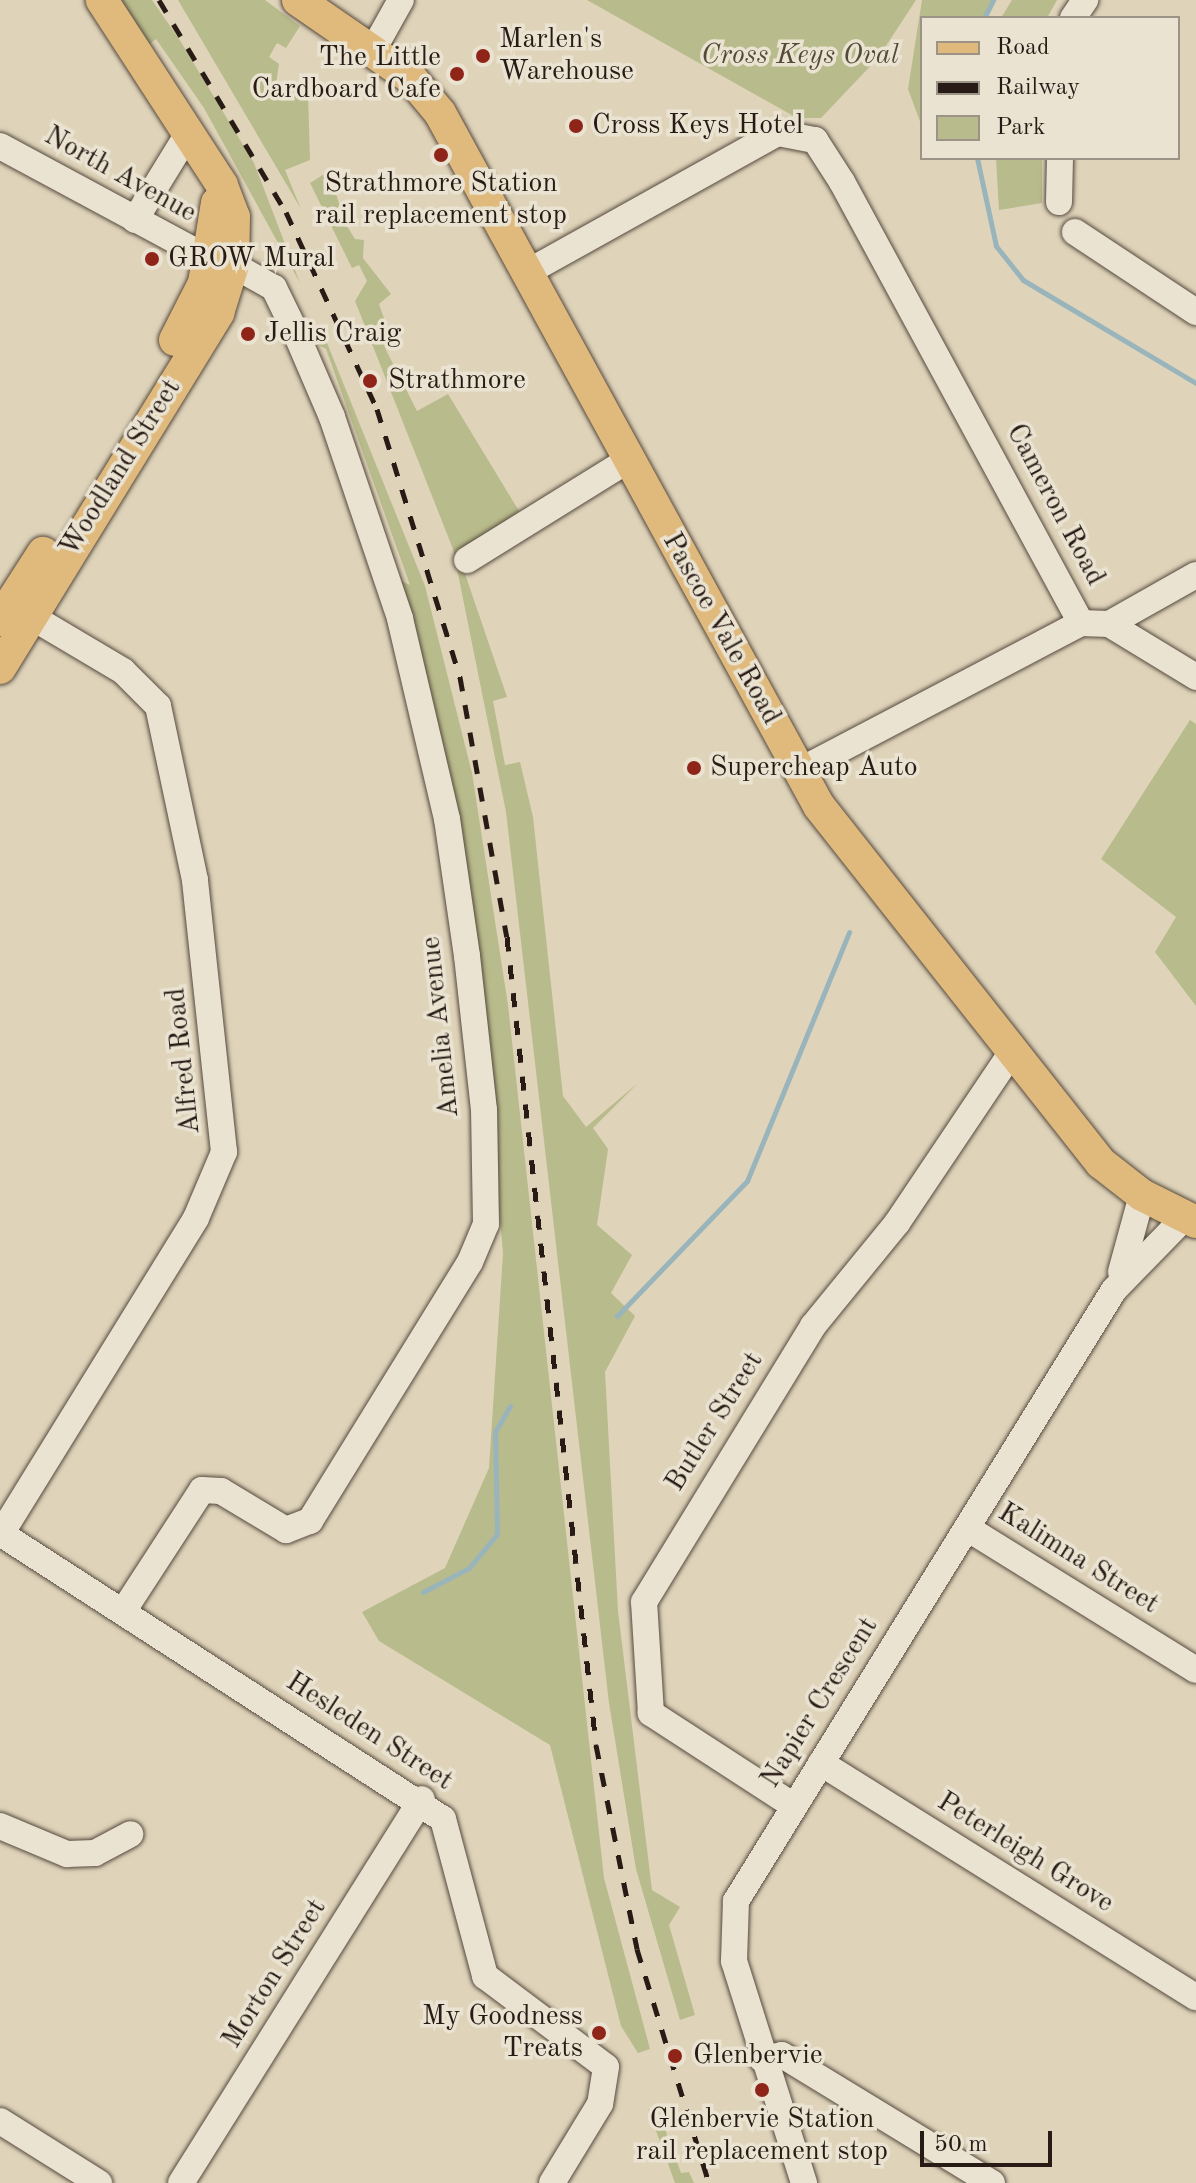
<!DOCTYPE html>
<html>
<head>
<meta charset="utf-8">
<style>
  body { margin:0 }
  #map { position:relative; width:1196px; height:2183px; overflow:hidden; background:#dfd4ba; font-family:"Old Standard TT",serif }
  div>[style] { position:absolute }
  [style*='--x'] { left:calc(var(--x)*1px); top:calc(var(--y)*1px); width:calc(var(--w)*1px); rotate:calc(var(--a)*1deg) }
  .green>* { inset:0; background:#b8bb8b }
  .stream>* { height:5px; margin:-2.5px; padding:0 2.5px; transform-origin:2.5px; border-radius:2.5px; background:#99b5bb }
  .roads { filter:drop-shadow(0 0 2px #56493e) drop-shadow(0 0 2px #56493e) }
  .minor>* { height:26px; margin:-13px; padding:0 13px; transform-origin:13px; border-radius:13px; background:#eae3d2 }
  .major>* { height:32px; margin:-16px; padding:0 16px; transform-origin:16px; border-radius:16px; background:#e0ba7d }
  .rail>* { height:5px; margin-top:-2.5px; transform-origin:0; background:repeating-linear-gradient(90deg,#281b15 0 14px,transparent 0 28px) }
  .dots>* { width:22px; height:22px; translate:-50% -50%; box-sizing:border-box; border:4px solid #eae3d2; border-radius:50% }
  span { translate:-50% -50%; white-space:nowrap; text-align:center; line-height:1.15; -webkit-text-stroke:7px #eae3d2; paint-order:stroke }
  .poi-label { font-size:28px; color:#281b15 }
  .left { translate:0 -50%; text-align:left }
  .right { translate:-100% -50%; text-align:right }
  .park-label { font-size:28px; color:#534b38; font-style:italic }
  .street-label { font-size:28px; color:#281b15 }
  .legend { position:absolute; left:920px; top:16px; width:260px; height:144px; box-sizing:border-box; background:#eae3d2; border:2px solid #9c9386; margin:0; padding:10px 14px; list-style:none; font-size:24px; color:#281b15 }
  .legend li { display:flex; align-items:center; gap:16px; height:40px }
  .legend b { width:40px; border:2px solid #9c9386 }
  .scale { position:absolute; left:920px; top:2131px; width:132px; height:36px; box-sizing:border-box; border:4px solid #281b15; border-top:0; padding-left:10px; font-size:24px; line-height:28px; white-space:nowrap; color:#281b15; -webkit-text-stroke:6px #eae3d2; paint-order:stroke }
</style>
</head>
<body>
<div id="map">
  <div class="green">
    <div style="clip-path:polygon(113px 0,152px 0,179px 39px,254px 163px,300px 283px,204px 108px,156px 39px,146px 47px)"></div>
    <div style="clip-path:polygon(178px 0,265px 0,300px 26px,286px 48px,277px 43px,269px 57px,279px 64px,276px 84px,308px 94px,310px 160px,285px 170px,301px 209px)"></div>
    <div style="clip-path:polygon(587px 0,916px 0,878px 58px,821px 118px,797px 118px)"></div>
    <div style="clip-path:polygon(922px 0,993px 0,984px 18px,922px 18px,922px 127px,908px 89px)"></div>
    <div style="clip-path:polygon(1012px 0,1057px 0,1047px 18px,1001px 18px)"></div>
    <div style="clip-path:polygon(996px 158px,1042px 158px,1042px 203px,999px 210px)"></div>
    <div style="clip-path:polygon(329px 171px,345px 223px,355px 239px,364px 240px,363px 258px,391px 294px,379px 304px,393px 344px,385px 348px,417px 411px,448px 394px,519px 511px,459px 556px,507px 697px,493px 701px,505px 765px,520px 762px,533px 817px,563px 1096px,586px 1127px,638px 1083px,593px 1128px,608px 1149px,597px 1225px,632px 1255px,611px 1293px,635px 1316px,605px 1372px,618px 1611px,652px 1890px,680px 1907px,669px 1925px,695px 2015px,680px 2020px,636px 1869px,609px 1703px,506px 812px,453px 549px,355px 301px,367px 281px,359px 265px,352px 268px,310px 183px)"></div>
    <div style="clip-path:polygon(321px 328px,425px 586px,472px 773px,508px 1005px,604px 1878px,650px 2049px,638px 2053px,621px 2026px,550px 1745px,379px 1641px,362px 1612px,445px 1568px,489px 1468px,503px 1253px,491px 1115px,397px 579px,410px 585px,326px 349px,308px 339px)"></div>
    <div style="clip-path:polygon(1190px 720px,1196px 724px,1196px 1006px,1155px 952px,1176px 917px,1101px 859px)"></div>
    <div style="clip-path:polygon(648px 2109px,660px 2115px,681px 2173px,689px 2172px,694px 2183px,675px 2183px)"></div>
  </div>
  <div class="stream">
    <div style="--x:984;--y:18;--w:20;--a:-63"></div>
    <div style="--x:977;--y:158;--w:90;--a:77.8"></div>
    <div style="--x:996;--y:246;--w:43;--a:51.5"></div>
    <div style="--x:1023;--y:280;--w:201;--a:30.8"></div>
    <div style="--x:617;--y:1316;--w:187;--a:-46.1"></div>
    <div style="--x:747;--y:1181;--w:269;--a:-67.7"></div>
    <div style="--x:423;--y:1592;--w:52;--a:-27.6"></div>
    <div style="--x:469;--y:1568;--w:44;--a:-50.5"></div>
    <div style="--x:497;--y:1534;--w:102;--a:-91.1"></div>
    <div style="--x:495;--y:1432;--w:30;--a:-60"></div>
  </div>
  <div class="roads">
    <div class="minor">
      <div style="--x:1073;--y:18;--w:22;--a:-56"></div>
      <div style="--x:373;--y:50;--w:57;--a:-60.8"></div>
      <div style="--x:0;--y:146;--w:238;--a:28.3"></div>
      <div style="--x:1059;--y:202;--w:44;--a:-88.7"></div>
      <div style="--x:135;--y:220;--w:103;--a:-58.5"></div>
      <div style="--x:1075;--y:232;--w:145;--a:33.5"></div>
      <div style="--x:526;--y:273;--w:288;--a:-29.1"></div>
      <div style="--x:778;--y:133;--w:38;--a:11"></div>
      <div style="--x:815;--y:140;--w:50;--a:57.3"></div>
      <div style="--x:842;--y:182;--w:502;--a:61.54"></div>
      <div style="--x:1081;--y:623;--w:318;--a:152.3"></div>
      <div style="--x:467;--y:560;--w:190;--a:-31.8"></div>
      <div style="--x:1081;--y:623;--w:28;--a:2"></div>
      <div style="--x:1109;--y:624;--w:100;--a:-29.4"></div>
      <div style="--x:1109;--y:624;--w:102;--a:31.3"></div>
      <div style="--x:1121;--y:1272;--w:80;--a:-74.7"></div>
      <div style="--x:967;--y:1528;--w:269;--a:31.8"></div>
      <div style="--x:0;--y:1533;--w:527;--a:32.85"></div>
      <div style="--x:443;--y:1819;--w:163;--a:75"></div>
      <div style="--x:485;--y:1976;--w:151;--a:36.9"></div>
      <div style="--x:606;--y:2067;--w:37;--a:99"></div>
      <div style="--x:600;--y:2104;--w:92;--a:121.3"></div>
      <div style="--x:1;--y:1534;--w:371;--a:-58.3"></div>
      <div style="--x:196;--y:1218;--w:72;--a:-67"></div>
      <div style="--x:224;--y:1152;--w:274;--a:-96.1"></div>
      <div style="--x:195;--y:880;--w:178;--a:-102"></div>
      <div style="--x:158;--y:706;--w:49;--a:-135"></div>
      <div style="--x:123;--y:671;--w:123;--a:-149.3"></div>
      <div style="--x:124;--y:1610;--w:143;--a:-57"></div>
      <div style="--x:202;--y:1490;--w:19;--a:3"></div>
      <div style="--x:221;--y:1491;--w:76;--a:31"></div>
      <div style="--x:286;--y:1530;--w:26;--a:-21"></div>
      <div style="--x:310;--y:1521;--w:304;--a:-58.3"></div>
      <div style="--x:470;--y:1262;--w:41;--a:-67.2"></div>
      <div style="--x:486;--y:1224;--w:114;--a:-91"></div>
      <div style="--x:484;--y:1110;--w:155;--a:-96.3"></div>
      <div style="--x:467;--y:956;--w:138;--a:-98.3"></div>
      <div style="--x:447;--y:819;--w:206;--a:-103.2"></div>
      <div style="--x:400;--y:618;--w:212;--a:-108.7"></div>
      <div style="--x:332;--y:417;--w:94;--a:-113.3"></div>
      <div style="--x:295;--y:331;--w:48;--a:-116"></div>
      <div style="--x:274;--y:288;--w:47;--a:-150.7"></div>
      <div style="--x:821;--y:1763;--w:442;--a:32"></div>
      <div style="--x:794;--y:1806;--w:171;--a:-147"></div>
      <div style="--x:651;--y:1713;--w:111;--a:-93.6"></div>
      <div style="--x:644;--y:1602;--w:324;--a:-58.5"></div>
      <div style="--x:813;--y:1326;--w:133;--a:-50.8"></div>
      <div style="--x:897;--y:1223;--w:206;--a:-56.1"></div>
      <div style="--x:0;--y:1826;--w:73;--a:22.7"></div>
      <div style="--x:67;--y:1854;--w:28;--a:-2"></div>
      <div style="--x:95;--y:1853;--w:40;--a:-28"></div>
      <div style="--x:762;--y:2059;--w:20;--a:-11"></div>
      <div style="--x:782;--y:2055;--w:246;--a:31.4"></div>
      <div style="--x:0;--y:2121;--w:117;--a:32.1"></div>
      <div style="--x:181;--y:2183;--w:453;--a:-57.9"></div>
      <div style="--x:804;--y:2183;--w:233;--a:-107.5"></div>
      <div style="--x:734;--y:1961;--w:60;--a:-88.1"></div>
      <div style="--x:736;--y:1901;--w:718;--a:-58.26"></div>
      <div style="--x:1114;--y:1290;--w:102;--a:-45.8"></div>
    </div>
    <div class="major">
      <div style="--x:298;--y:0;--w:137;--a:34.6"></div>
      <div style="--x:411;--y:78;--w:45;--a:50.4"></div>
      <div style="--x:440;--y:113;--w:790;--a:61.33"></div>
      <div style="--x:819;--y:806;--w:455;--a:51.7"></div>
      <div style="--x:1101;--y:1163;--w:52;--a:38"></div>
      <div style="--x:1142;--y:1195;--w:60;--a:26.6"></div>
      <div style="--x:175;--y:340;--w:64;--a:-63"></div>
      <div style="--x:204;--y:283;--w:81;--a:-80.8"></div>
      <div style="--x:0;--y:620;--w:80;--a:-57.3"></div>
      <div style="--x:0;--y:668;--w:417;--a:-58.4"></div>
      <div style="--x:218;--y:313;--w:50;--a:-72.6"></div>
      <div style="--x:233;--y:265;--w:48;--a:-88.8"></div>
      <div style="--x:234;--y:217;--w:34;--a:-111"></div>
      <div style="--x:222;--y:185;--w:221;--a:-123"></div>
    </div>
  </div>
  <div class="rail">
    <div style="--x:159;--y:0;--w:247;--a:59.1"></div>
    <div style="--x:286;--y:212;--w:217;--a:65.2"></div>
    <div style="--x:377;--y:409;--w:281;--a:72.8"></div>
    <div style="--x:460;--y:677;--w:264;--a:79.8"></div>
    <div style="--x:507;--y:937;--w:813;--a:83.71"></div>
    <div style="--x:596;--y:1745;--w:208;--a:78.6"></div>
    <div style="--x:637;--y:1949;--w:245;--a:72.9"></div>
  </div>
  <div class="dots">
    <div style="left:483px;top:56px;background:#8f2418"></div>
    <div style="left:457px;top:74px;background:#8f2418"></div>
    <div style="left:576px;top:126px;background:#8f2418"></div>
    <div style="left:441px;top:155px;background:#8f2418"></div>
    <div style="left:152px;top:259px;background:#8f2418"></div>
    <div style="left:248px;top:334px;background:#8f2418"></div>
    <div style="left:370px;top:381px;background:#8f2418"></div>
    <div style="left:694px;top:768px;background:#8f2418"></div>
    <div style="left:599px;top:2033px;background:#8f2418"></div>
    <div style="left:675px;top:2056px;background:#8f2418"></div>
    <div style="left:762px;top:2090px;background:#8f2418"></div>
  </div>
  <div class="poi-label">
    <span class="left" style="left:499px;top:56px">Marlen's<br>Warehouse</span>
    <span class="right" style="left:441px;top:74px">The Little<br>Cardboard Cafe</span>
    <span class="left" style="left:592px;top:126px">Cross Keys Hotel</span>
    <span style="left:441px;top:200px">Strathmore Station<br>rail replacement stop</span>
    <span class="left" style="left:168px;top:259px">GROW Mural</span>
    <span class="left" style="left:264px;top:334px">Jellis Craig</span>
    <span class="left" style="left:388px;top:381px">Strathmore</span>
    <span class="left" style="left:710px;top:768px">Supercheap Auto</span>
    <span class="right" style="left:583px;top:2033px">My Goodness<br>Treats</span>
    <span class="left" style="left:693px;top:2056px">Glenbervie</span>
    <span style="left:762px;top:2136px">Glenbervie Station<br>rail replacement stop</span>
  </div>
  <div class="park-label">
    <span style="left:800px;top:56px">Cross Keys Oval</span>
  </div>
  <div class="street-label">
    <span style="left:120px;top:175px;rotate:29deg">North Avenue</span>
    <span style="left:121px;top:468px;rotate:-58deg">Woodland Street</span>
    <span style="left:1055px;top:505px;rotate:62deg">Cameron Road</span>
    <span style="left:721px;top:629px;rotate:61deg">Pascoe Vale Road</span>
    <span style="left:441px;top:1027px;rotate:-96deg">Amelia Avenue</span>
    <span style="left:184px;top:1061px;rotate:-96deg">Alfred Road</span>
    <span style="left:715px;top:1422px;rotate:-58deg">Butler Street</span>
    <span style="left:1078px;top:1559px;rotate:32deg">Kalimna Street</span>
    <span style="left:820px;top:1703px;rotate:-58deg">Napier Crescent</span>
    <span style="left:369px;top:1732px;rotate:33deg">Hesleden Street</span>
    <span style="left:1025px;top:1853px;rotate:32deg">Peterleigh Grove</span>
    <span style="left:275px;top:1974px;rotate:-58deg">Morton Street</span>
  </div>
  <ul class="legend">
  <li><b style="height:10px;background:#e0ba7d"></b>Road</li>
  <li><b style="height:10px;background:#281b15"></b>Railway</li>
  <li><b style="height:22px;background:#b8bb8b"></b>Park</li>
  </ul>
  <div class="scale">50 m</div>
</div>
</body>
</html>
